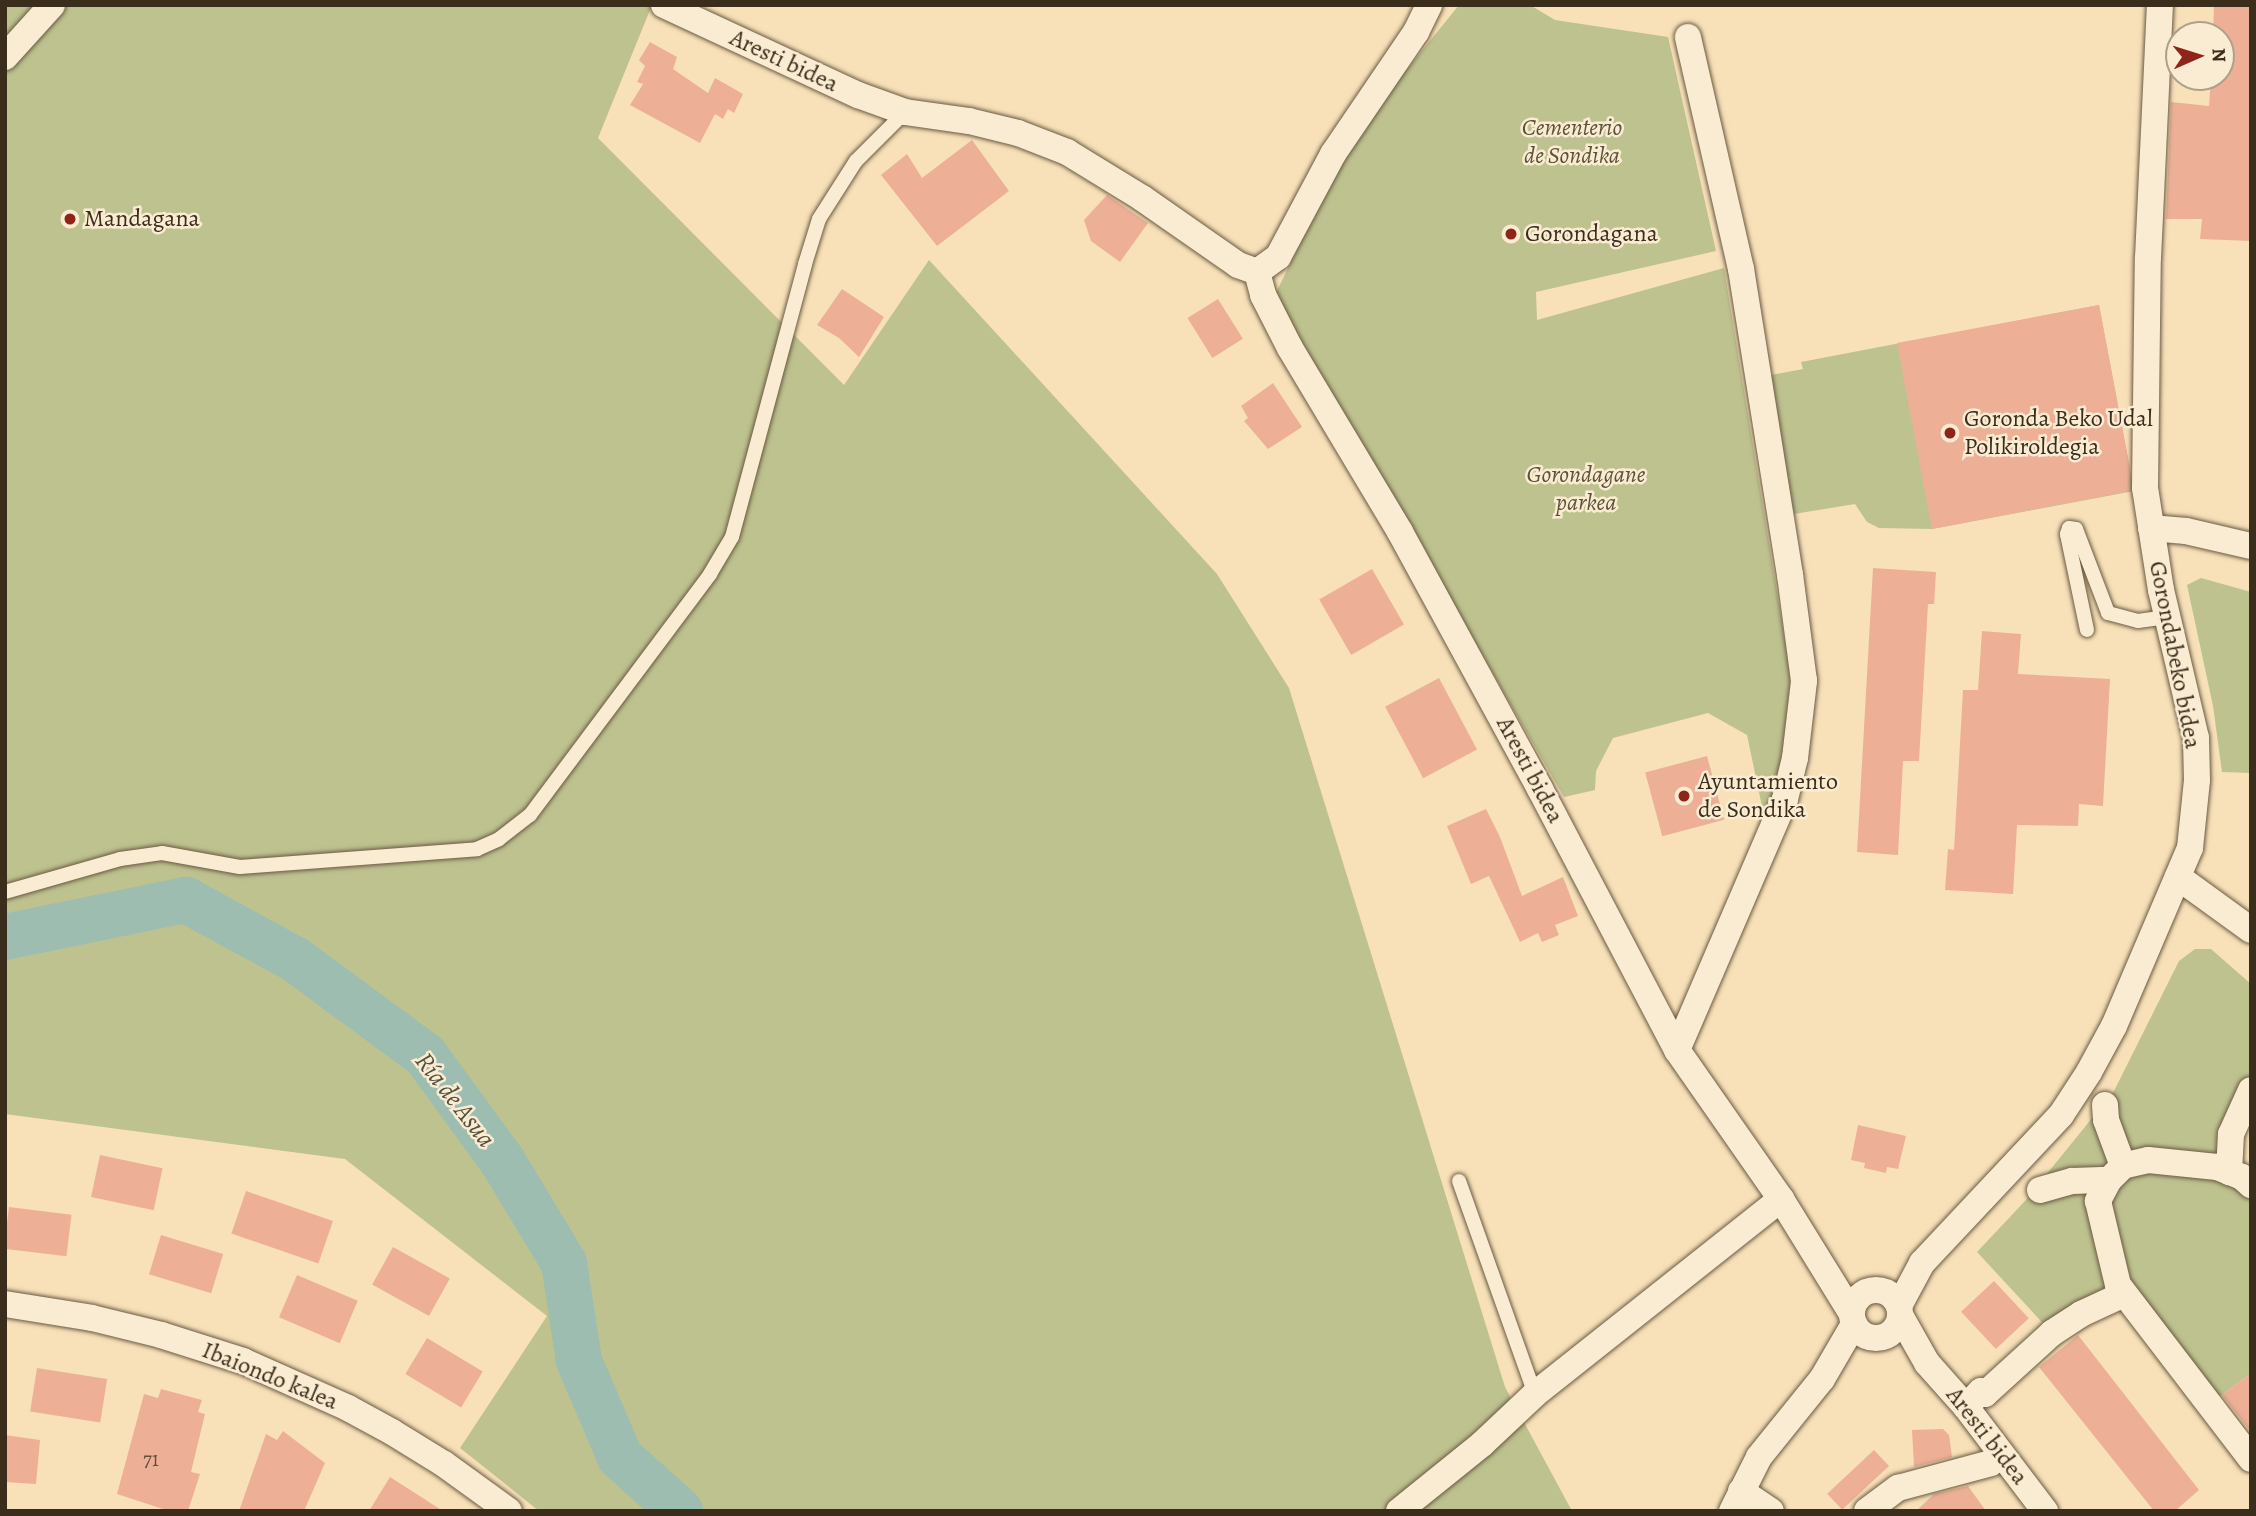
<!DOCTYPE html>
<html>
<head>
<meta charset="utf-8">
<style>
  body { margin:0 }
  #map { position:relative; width:2256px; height:1516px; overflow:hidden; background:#f8e1b9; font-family:Alegreya,serif }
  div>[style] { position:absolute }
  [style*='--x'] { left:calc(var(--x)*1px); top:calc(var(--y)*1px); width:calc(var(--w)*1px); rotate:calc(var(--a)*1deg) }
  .green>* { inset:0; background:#bec28f }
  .river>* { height:46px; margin:-23px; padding:0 23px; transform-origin:23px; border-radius:23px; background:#9dbdb1 }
  .building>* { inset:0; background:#edb097; transform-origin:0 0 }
  .roads { filter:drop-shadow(0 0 2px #6a5a42) drop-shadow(0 0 2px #6a5a42) }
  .lane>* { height:14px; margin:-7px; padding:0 7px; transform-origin:7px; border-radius:7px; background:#faecd2 }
  .street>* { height:26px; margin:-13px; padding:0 13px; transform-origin:13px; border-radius:13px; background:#faecd2 }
  .street>.ring { margin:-13px; padding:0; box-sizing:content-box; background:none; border:26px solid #faecd2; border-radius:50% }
  .dots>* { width:19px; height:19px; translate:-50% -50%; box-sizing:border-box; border:4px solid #faecd2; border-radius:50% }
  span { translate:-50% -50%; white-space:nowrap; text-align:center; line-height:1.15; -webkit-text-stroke:5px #faecd2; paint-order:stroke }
  .number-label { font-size:21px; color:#684e3a }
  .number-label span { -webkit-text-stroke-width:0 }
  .street-label { font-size:24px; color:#3b2d1b }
  .park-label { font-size:24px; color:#5c5238; font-style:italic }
  .poi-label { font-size:24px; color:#3b2d1b }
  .left { translate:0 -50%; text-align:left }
  .water-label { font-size:26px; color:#545140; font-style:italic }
  .frame { position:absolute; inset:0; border:7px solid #3b2d1b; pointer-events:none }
  .north { position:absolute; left:2165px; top:21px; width:70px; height:70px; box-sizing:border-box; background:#faecd2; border:2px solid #aea089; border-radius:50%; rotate:87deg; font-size:19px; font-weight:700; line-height:28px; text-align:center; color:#3b2d1b }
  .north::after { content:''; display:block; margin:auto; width:24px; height:32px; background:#8f2418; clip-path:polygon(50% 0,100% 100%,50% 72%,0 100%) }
</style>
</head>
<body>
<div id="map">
  <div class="green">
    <div style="clip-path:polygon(5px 5px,652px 5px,598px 138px,844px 385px,929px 260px,1217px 574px,1289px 688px,1505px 1387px,1572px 1511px,539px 1511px,460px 1448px,547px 1316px,345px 1159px,5px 1114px)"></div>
    <div style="clip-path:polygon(1459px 5px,1530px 5px,1555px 20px,1668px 37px,1716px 251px,1536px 292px,1537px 320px,1724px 268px,1792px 684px,1782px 776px,1764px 816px,1747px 735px,1708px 713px,1613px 738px,1596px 771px,1595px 790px,1564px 797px,1275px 295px,1349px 141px)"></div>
    <div style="clip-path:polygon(2099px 305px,2134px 491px,1932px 529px,1879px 528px,1867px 522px,1855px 504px,1794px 514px,1766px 376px,1803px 369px,1801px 362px)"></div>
    <div style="clip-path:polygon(2201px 578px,2251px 592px,2251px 773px,2222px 772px,2213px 706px,2187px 585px)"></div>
    <div style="clip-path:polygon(2195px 949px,2211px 949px,2251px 984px,2251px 1090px,2231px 1134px,2251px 1185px,2251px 1373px,2222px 1395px,2204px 1400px,2118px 1285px,2052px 1333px,1977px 1252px,2025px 1201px,2114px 1091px,2179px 961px)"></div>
  </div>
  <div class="river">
    <div style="--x:5;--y:937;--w:185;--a:-11.6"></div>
    <div style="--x:186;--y:900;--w:125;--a:28.6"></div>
    <div style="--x:296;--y:960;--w:160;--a:36.4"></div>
    <div style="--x:425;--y:1055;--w:132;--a:53.9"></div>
    <div style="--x:503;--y:1162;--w:118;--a:58.9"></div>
    <div style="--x:564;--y:1263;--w:99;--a:81.3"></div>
    <div style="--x:579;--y:1361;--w:104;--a:66.9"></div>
    <div style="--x:620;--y:1457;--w:81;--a:42"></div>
  </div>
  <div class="building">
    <div style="clip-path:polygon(2214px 5px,2251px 5px,2251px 241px,2200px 239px,2202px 219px,2166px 219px,2171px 102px,2209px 106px,2211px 77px,2221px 77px,2221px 35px,2213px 35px)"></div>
    <div style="clip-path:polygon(650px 42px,677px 57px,673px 69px,708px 93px,715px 78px,743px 94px,734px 113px,728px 109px,723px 119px,715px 114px,700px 143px,630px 105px,643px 84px,637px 82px,645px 66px,639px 60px)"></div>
    <div style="clip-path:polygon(972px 140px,1009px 191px,937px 246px,881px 175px,907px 154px,922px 178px)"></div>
    <div style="clip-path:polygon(1107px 195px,1148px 223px,1120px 262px,1091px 241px,1084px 220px)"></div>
    <div style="clip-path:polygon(842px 289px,884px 317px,859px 357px,839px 338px,817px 325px)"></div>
    <div style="left:1218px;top:299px;width:47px;height:36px;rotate:58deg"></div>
    <div style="clip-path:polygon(2099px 305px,2130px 468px,2130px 491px,1932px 529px,1897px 343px)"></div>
    <div style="clip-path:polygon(1273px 383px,1302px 427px,1268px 449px,1244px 421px,1248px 418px,1241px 406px)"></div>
    <div style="clip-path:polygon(1873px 568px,1936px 572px,1934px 604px,1928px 604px,1919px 761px,1903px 761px,1898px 855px,1857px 852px)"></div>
    <div style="left:1372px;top:569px;width:64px;height:61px;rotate:60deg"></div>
    <div style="clip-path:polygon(1982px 631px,2021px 634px,2018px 674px,2110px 679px,2103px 806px,2079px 804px,2078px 826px,2017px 825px,2013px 894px,1945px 890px,1948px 849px,1954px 850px,1963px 690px,1978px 690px)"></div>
    <div style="left:1439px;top:678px;width:81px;height:61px;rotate:62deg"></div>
    <div style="left:1707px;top:756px;width:66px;height:64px;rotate:75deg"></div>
    <div style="clip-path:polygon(1486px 809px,1500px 837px,1522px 896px,1563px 877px,1578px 916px,1555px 925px,1559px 935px,1542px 942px,1538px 933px,1520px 942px,1489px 876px,1471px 884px,1447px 826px)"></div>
    <div style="clip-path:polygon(1858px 1125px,1906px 1136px,1898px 1169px,1887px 1167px,1886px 1173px,1864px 1168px,1865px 1163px,1851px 1160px)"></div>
    <div style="left:100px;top:1155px;width:64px;height:43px;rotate:12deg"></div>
    <div style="left:246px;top:1191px;width:92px;height:45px;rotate:19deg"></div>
    <div style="left:9px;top:1207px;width:63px;height:42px;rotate:7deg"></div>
    <div style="left:161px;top:1235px;width:65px;height:41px;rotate:17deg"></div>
    <div style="left:393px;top:1247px;width:65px;height:43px;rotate:29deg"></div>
    <div style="left:297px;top:1275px;width:66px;height:46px;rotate:23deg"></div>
    <div style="left:1994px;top:1281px;width:51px;height:45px;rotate:47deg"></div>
    <div style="clip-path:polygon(2078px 1335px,2199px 1490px,2175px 1511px,2154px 1511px,2039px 1367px)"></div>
    <div style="left:427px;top:1338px;width:65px;height:42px;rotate:31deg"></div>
    <div style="left:37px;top:1368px;width:71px;height:44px;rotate:9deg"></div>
    <div style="clip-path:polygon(2251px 1373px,2251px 1432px,2222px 1395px)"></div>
    <div style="clip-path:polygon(161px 1389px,202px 1400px,198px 1412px,205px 1414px,191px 1472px,200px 1474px,188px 1511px,169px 1511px,117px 1494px,144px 1394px,158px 1398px)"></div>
    <div style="clip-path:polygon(1943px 1429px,1949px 1435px,1952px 1457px,1914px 1467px,1912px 1430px)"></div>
    <div style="clip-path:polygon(283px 1431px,325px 1463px,304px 1511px,239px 1511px,266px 1434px,277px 1440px)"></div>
    <div style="clip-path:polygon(5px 1435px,40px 1440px,36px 1484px,5px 1482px)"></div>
    <div style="left:1874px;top:1450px;width:22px;height:64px;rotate:47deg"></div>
    <div style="clip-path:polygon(390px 1477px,443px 1511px,369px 1511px)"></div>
    <div style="clip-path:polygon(1968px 1486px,1986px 1511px,1916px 1511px,1934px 1494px)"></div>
  </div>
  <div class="roads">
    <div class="lane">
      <div style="--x:2087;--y:630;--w:98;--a:-101.8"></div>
      <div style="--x:2067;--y:534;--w:6;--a:-72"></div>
      <div style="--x:2069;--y:528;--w:7;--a:8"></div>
      <div style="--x:2076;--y:529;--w:90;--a:69.1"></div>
      <div style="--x:2108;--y:613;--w:31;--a:15"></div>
      <div style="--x:2138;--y:621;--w:29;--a:-8"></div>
      <div style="--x:5;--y:892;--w:120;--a:-16"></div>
      <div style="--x:120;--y:859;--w:42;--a:-8.1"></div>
      <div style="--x:162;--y:853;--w:79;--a:10.2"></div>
      <div style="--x:240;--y:867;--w:238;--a:-4.3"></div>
      <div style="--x:477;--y:849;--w:24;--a:-24"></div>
      <div style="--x:499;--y:839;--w:39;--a:-38"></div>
      <div style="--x:530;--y:815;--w:301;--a:-53.2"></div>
      <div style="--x:710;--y:574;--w:43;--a:-59.3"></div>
      <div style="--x:732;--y:537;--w:283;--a:-75"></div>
      <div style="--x:805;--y:264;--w:47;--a:-72.7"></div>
      <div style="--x:819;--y:219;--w:69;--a:-57.5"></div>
      <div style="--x:856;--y:161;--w:69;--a:-45"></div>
      <div style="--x:1459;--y:1181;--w:226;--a:70.4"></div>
    </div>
    <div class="street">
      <div style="--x:664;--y:5;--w:214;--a:24.9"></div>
      <div style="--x:858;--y:95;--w:50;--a:19.9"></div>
      <div style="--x:905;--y:112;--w:65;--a:8"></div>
      <div style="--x:969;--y:121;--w:50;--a:13.8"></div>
      <div style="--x:1018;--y:133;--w:53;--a:21.2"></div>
      <div style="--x:1067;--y:152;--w:88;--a:31.5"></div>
      <div style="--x:1142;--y:198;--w:117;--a:34.9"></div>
      <div style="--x:1238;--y:265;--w:20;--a:20"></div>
      <div style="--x:5;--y:57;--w:70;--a:-47.9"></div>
      <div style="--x:1257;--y:272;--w:24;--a:75"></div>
      <div style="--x:1263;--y:295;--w:59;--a:63"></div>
      <div style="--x:1290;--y:348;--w:214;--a:59.1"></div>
      <div style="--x:1400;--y:532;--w:293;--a:61.4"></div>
      <div style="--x:1540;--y:789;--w:295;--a:62.3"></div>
      <div style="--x:1677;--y:1050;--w:182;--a:55.1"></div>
      <div style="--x:1781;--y:1199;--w:135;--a:58.3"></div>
      <div style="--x:1257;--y:272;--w:26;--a:-36"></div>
      <div style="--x:1278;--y:257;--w:117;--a:-61.9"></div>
      <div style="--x:1333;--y:154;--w:148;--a:-55.8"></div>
      <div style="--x:1416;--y:32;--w:30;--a:-64"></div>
      <div style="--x:2151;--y:528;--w:35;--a:5"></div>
      <div style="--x:2186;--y:531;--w:67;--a:13"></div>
      <div style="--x:2178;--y:877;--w:90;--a:36"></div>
      <div style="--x:1677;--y:1050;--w:273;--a:-66.7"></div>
      <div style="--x:1785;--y:799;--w:42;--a:-76.3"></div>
      <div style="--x:1795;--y:758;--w:78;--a:-83.3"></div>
      <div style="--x:1804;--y:681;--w:107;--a:-97.5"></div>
      <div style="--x:1790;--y:575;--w:310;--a:-99.1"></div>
      <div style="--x:1741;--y:269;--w:238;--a:-102.9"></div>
      <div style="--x:2105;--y:1105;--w:15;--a:86"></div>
      <div style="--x:2106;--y:1120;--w:49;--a:69.7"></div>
      <div style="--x:2229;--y:1172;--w:38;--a:-87"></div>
      <div style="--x:2231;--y:1134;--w:48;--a:-65.6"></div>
      <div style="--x:2251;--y:1185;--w:12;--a:-138"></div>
      <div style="--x:2242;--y:1177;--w:27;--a:-158"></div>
      <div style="--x:2217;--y:1167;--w:69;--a:-174.2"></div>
      <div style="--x:2148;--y:1160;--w:26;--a:167"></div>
      <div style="--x:2123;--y:1166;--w:20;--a:135"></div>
      <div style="--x:2109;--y:1180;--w:24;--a:118"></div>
      <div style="--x:2098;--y:1201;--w:86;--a:76.6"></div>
      <div style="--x:2118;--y:1285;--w:219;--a:52.6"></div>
      <div style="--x:2040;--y:1190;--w:33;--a:-16"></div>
      <div style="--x:2072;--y:1181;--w:37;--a:-2"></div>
      <div class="ring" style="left:1852px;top:1290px;width:22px;height:22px"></div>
      <div style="--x:5;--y:1304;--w:88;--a:9.1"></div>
      <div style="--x:92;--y:1318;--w:71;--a:13.8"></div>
      <div style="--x:161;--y:1335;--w:86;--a:17.6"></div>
      <div style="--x:243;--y:1361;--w:115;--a:24.1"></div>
      <div style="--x:348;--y:1408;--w:50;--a:28.6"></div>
      <div style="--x:392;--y:1432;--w:61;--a:31.6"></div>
      <div style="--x:444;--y:1464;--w:80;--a:35.9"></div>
      <div style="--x:1899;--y:1306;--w:49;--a:-61.9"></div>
      <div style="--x:1922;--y:1263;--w:203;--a:-46.8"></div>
      <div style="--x:2061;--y:1115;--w:51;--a:-56.9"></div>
      <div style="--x:2089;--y:1072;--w:52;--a:-61.5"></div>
      <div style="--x:2114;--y:1026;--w:194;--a:-66.9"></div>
      <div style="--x:2190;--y:848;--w:68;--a:-84.1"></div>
      <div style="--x:2197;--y:780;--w:42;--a:-91.4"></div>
      <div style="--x:2196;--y:738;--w:152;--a:-103.3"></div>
      <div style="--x:2161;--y:590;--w:103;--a:-98.9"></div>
      <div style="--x:2145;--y:488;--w:230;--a:-89.3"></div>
      <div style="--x:2148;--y:258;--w:253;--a:-87.3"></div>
      <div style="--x:1901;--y:1317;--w:53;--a:60.5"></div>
      <div style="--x:1927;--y:1363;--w:59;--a:48.4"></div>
      <div style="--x:1966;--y:1407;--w:131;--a:52.8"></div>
      <div style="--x:1966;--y:1407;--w:22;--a:-47"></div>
      <div style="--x:1981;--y:1391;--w:5;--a:37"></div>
      <div style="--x:1985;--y:1394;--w:91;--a:-42.3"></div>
      <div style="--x:2052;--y:1333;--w:35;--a:-33"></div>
      <div style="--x:2081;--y:1314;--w:47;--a:-24.9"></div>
      <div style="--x:1741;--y:1491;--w:36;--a:34"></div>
      <div style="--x:1399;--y:1511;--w:107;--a:-38.9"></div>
      <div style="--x:1482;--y:1444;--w:73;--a:-43.3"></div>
      <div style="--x:1535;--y:1394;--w:314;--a:-38.4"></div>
      <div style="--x:1732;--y:1511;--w:60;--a:-63.4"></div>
      <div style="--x:1759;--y:1457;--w:100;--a:-51.1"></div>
      <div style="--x:1822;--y:1379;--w:64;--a:-59.8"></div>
      <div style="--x:1867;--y:1511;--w:39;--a:-37"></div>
      <div style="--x:1898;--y:1488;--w:96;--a:-15"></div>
    </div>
  </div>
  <div class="dots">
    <div style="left:70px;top:219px;background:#8f2418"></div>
    <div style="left:1511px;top:234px;background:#8f2418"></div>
    <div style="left:1950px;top:433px;background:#8f2418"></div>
    <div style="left:1684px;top:796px;background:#8f2418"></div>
  </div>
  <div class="number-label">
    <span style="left:151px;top:1459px">71</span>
  </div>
  <div class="street-label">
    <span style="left:784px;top:61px;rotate:25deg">Aresti bidea</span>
    <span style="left:2175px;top:655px;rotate:79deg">Gorondabeko bidea</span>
    <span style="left:1530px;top:770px;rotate:62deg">Aresti bidea</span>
    <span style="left:270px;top:1376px;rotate:22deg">Ibaiondo kalea</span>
    <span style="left:1987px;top:1436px;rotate:52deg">Aresti bidea</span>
  </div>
  <div class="park-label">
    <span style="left:1572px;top:142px">Cementerio<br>de Sondika</span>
    <span style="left:1586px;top:489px">Gorondagane<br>parkea</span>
  </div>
  <div class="poi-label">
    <span class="left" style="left:84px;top:219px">Mandagana</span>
    <span class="left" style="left:1525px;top:234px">Gorondagana</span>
    <span class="left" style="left:1964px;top:433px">Goronda Beko Udal<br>Polikiroldegia</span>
    <span class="left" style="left:1698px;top:796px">Ayuntamiento<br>de Sondika</span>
  </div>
  <div class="water-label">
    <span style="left:455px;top:1100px;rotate:52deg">Ría de Asua</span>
  </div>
  <div class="frame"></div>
  <div class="north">N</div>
</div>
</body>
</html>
